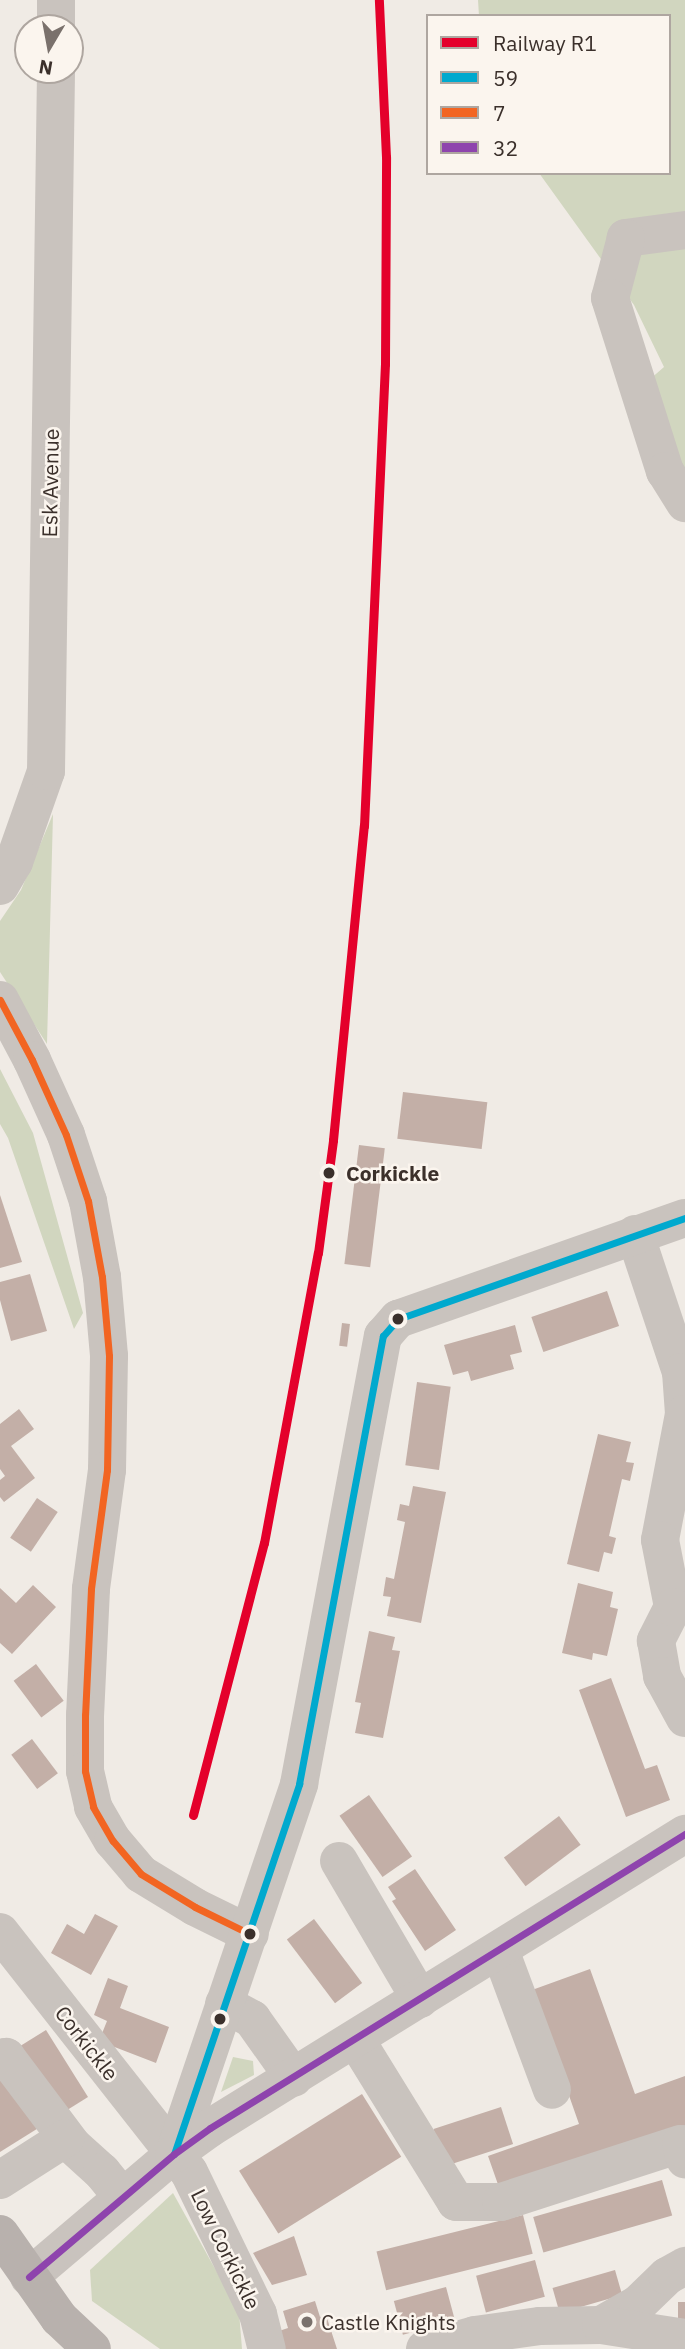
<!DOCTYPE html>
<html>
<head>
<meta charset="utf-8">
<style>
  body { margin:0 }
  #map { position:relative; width:685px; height:2349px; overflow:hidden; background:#f0ebe5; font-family:"IBM Plex Sans",sans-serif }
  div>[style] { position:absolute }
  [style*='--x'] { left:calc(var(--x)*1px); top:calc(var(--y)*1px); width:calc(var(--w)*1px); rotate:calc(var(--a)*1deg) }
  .green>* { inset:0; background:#d1d6bf }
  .building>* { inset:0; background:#c3afa7; transform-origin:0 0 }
  .minor>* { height:38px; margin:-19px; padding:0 19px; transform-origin:19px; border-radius:19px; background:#c9c3be }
  .major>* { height:38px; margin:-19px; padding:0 19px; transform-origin:19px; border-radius:19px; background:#b8b1ad }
  .bus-1>* { height:7px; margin:-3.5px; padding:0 3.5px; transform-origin:3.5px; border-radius:3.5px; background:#00a9ce }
  .bus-2>* { height:7px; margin:-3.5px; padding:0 3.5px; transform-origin:3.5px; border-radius:3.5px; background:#f26522 }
  .bus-3>* { height:7px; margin:-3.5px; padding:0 3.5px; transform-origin:3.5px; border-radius:3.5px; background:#8e44ad }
  .rail-1>* { height:9px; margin:-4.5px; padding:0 4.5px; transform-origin:4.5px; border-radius:4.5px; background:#e4002b }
  .dots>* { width:19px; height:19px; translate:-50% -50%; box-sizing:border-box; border:4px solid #fbf5ee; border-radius:50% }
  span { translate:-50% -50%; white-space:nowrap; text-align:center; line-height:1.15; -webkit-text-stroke:5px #fbf5ee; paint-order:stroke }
  .street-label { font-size:21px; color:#3b302b }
  .stop-label { font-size:21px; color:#3b302b; font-weight:700 }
  .left { translate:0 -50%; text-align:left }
  .poi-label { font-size:21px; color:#3b302b }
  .legend { position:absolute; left:426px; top:14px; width:245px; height:161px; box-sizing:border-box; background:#fbf5ee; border:2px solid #aea6a0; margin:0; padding:9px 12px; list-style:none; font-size:21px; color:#3b302b }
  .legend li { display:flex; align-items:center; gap:14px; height:35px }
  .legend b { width:35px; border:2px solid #aea6a0 }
  .north { position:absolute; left:14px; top:14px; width:70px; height:70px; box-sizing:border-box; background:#fbf5ee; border:2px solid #aea6a0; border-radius:50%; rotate:190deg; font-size:19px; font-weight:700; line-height:28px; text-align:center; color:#3b302b }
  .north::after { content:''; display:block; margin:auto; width:24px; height:32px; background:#7a716c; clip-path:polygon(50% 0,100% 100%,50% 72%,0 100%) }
</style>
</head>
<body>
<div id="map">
  <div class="green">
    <div style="clip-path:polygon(478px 0,685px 0,685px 477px,649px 380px,664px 367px,634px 305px,539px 173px,669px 173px,669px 16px,479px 16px)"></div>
    <div style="clip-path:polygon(53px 814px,47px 1044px,0 972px,0 921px,21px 890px)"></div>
    <div style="clip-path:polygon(0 1069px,33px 1133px,83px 1313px,74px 1329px,8px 1138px,0 1124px)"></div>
    <div style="clip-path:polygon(233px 2057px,253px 2061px,254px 2075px,221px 2092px)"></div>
    <div style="clip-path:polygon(173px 2193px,239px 2312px,242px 2349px,160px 2349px,92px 2301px,90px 2270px)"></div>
  </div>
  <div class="building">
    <div style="left:403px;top:1092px;width:85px;height:47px;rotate:7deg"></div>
    <div style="left:359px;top:1145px;width:26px;height:120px;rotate:7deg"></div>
    <div style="clip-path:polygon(0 1195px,22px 1262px,0 1268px)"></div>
    <div style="clip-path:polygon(30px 1274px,47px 1331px,11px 1341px,0 1300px,0 1282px)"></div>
    <div style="left:607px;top:1291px;width:37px;height:80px;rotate:71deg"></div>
    <div style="left:342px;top:1323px;width:8px;height:23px;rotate:7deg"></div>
    <div style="clip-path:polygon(515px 1325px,522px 1352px,510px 1355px,514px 1369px,471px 1381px,468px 1371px,453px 1375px,444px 1345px)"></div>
    <div style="left:417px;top:1382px;width:34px;height:84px;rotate:8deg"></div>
    <div style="clip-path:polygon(19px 1409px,34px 1429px,11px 1446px,35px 1478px,4px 1502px,0 1497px,0 1480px,5px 1476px,0 1469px,0 1424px)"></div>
    <div style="clip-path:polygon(598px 1434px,631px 1442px,626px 1462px,634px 1463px,630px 1481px,622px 1479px,609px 1536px,616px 1538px,612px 1554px,604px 1552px,599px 1572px,567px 1564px)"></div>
    <div style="clip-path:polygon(413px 1486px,446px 1492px,421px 1623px,387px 1616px,391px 1597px,383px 1596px,386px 1577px,394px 1579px,405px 1522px,397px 1520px,400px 1504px,409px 1506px)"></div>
    <div style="left:37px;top:1498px;width:25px;height:48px;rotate:34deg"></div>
    <div style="clip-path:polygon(578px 1583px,613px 1592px,610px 1607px,618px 1609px,607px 1656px,593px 1653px,592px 1660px,562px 1653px)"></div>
    <div style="clip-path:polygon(33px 1585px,56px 1607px,12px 1654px,0 1643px,0 1588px,16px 1603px)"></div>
    <div style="clip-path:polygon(369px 1631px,395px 1637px,392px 1650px,400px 1651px,383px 1738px,355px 1733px,361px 1703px,355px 1702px)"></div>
    <div style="left:36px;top:1664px;width:46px;height:28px;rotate:53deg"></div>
    <div style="clip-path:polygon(611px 1678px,645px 1769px,657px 1765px,670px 1800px,626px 1817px,579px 1690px)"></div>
    <div style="left:32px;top:1739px;width:43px;height:26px;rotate:53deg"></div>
    <div style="left:369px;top:1795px;width:75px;height:36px;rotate:55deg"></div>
    <div style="left:559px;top:1816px;width:36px;height:69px;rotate:53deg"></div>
    <div style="clip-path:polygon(415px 1869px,456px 1930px,425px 1951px,392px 1901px,396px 1899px,388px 1887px)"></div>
    <div style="clip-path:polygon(95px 1914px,118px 1926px,91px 1975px,51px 1953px,67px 1924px,84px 1934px)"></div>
    <div style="left:314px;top:1919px;width:80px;height:34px;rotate:53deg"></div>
    <div style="clip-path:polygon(590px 1969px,635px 2094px,685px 2076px,685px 2127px,501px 2193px,488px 2156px,579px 2124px,532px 1990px)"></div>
    <div style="clip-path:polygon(108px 1978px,128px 1986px,120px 2008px,169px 2027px,156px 2063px,99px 2041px,107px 2021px,94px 2015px)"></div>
    <div style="clip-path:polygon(46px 2030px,88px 2097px,0 2152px,0 2071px,17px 2048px)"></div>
    <div style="left:362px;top:2094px;width:74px;height:145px;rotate:58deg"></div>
    <div style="left:501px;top:2107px;width:39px;height:71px;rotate:72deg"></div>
    <div style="left:662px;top:2180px;width:37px;height:134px;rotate:74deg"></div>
    <div style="left:523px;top:2215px;width:40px;height:151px;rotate:76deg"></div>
    <div style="clip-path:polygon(294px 2236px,307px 2275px,272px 2285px,253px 2253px)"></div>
    <div style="left:535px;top:2260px;width:38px;height:61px;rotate:75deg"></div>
    <div style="left:615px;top:2270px;width:26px;height:65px;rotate:74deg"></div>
    <div style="left:446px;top:2287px;width:35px;height:54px;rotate:75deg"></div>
    <div style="clip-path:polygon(315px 2301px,320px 2317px,326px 2315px,337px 2349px,285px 2349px,279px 2331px,288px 2328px,283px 2311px)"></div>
    <div style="left:678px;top:2302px;width:7px;height:25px"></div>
  </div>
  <div class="minor">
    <div style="--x:56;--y:28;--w:28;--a:-90"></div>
    <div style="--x:685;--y:230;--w:60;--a:172.3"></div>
    <div style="--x:626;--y:238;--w:62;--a:104.9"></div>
    <div style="--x:610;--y:298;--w:182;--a:72.4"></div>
    <div style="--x:665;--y:471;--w:38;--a:58"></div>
    <div style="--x:0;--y:886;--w:28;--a:-60"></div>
    <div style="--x:14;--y:862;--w:96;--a:-70.6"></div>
    <div style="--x:46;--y:771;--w:701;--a:-89.18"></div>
    <div style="--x:0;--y:1000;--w:68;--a:61.9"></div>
    <div style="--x:32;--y:1060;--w:82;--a:65.6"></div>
    <div style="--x:66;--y:1135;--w:70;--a:71.6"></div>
    <div style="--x:88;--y:1201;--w:77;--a:79.6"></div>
    <div style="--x:102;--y:1277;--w:79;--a:84.9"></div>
    <div style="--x:109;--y:1356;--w:114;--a:91"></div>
    <div style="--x:107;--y:1470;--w:120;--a:97.7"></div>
    <div style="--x:91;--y:1589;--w:126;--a:92.7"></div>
    <div style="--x:85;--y:1715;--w:56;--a:90"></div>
    <div style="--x:85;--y:1771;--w:37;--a:77"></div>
    <div style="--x:93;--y:1807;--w:39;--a:60"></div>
    <div style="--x:113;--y:1841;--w:43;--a:49.7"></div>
    <div style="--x:141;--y:1874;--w:63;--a:31.4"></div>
    <div style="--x:195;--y:1907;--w:61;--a:26.1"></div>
    <div style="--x:635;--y:1234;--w:145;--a:71.6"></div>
    <div style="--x:681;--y:1372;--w:42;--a:85.9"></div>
    <div style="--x:684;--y:1414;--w:128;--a:100.8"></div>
    <div style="--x:660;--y:1540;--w:68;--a:79"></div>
    <div style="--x:673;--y:1607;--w:38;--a:117"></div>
    <div style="--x:656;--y:1641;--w:36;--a:80"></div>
    <div style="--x:662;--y:1676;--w:48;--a:61.3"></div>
    <div style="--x:339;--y:1861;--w:160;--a:59.6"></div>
    <div style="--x:0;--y:1932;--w:305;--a:51.8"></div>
    <div style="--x:189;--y:2172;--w:158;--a:64.1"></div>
    <div style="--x:258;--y:2314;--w:36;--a:76"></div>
    <div style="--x:500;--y:1950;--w:149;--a:69.6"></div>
    <div style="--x:224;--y:2004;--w:32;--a:28"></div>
    <div style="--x:252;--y:2019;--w:72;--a:54.6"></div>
    <div style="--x:356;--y:2040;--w:190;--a:58.3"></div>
    <div style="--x:456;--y:2202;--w:45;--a:0"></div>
    <div style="--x:501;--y:2202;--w:189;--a:-17.9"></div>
    <div style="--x:681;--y:2144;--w:16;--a:75"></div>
    <div style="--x:0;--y:2060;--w:7;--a:-27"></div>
    <div style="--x:6;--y:2057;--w:110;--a:53.1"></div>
    <div style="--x:72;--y:2145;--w:40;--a:42"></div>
    <div style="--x:102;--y:2172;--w:32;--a:51"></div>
    <div style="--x:174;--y:2154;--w:391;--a:-71.3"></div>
    <div style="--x:299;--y:1784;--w:456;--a:-79.4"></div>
    <div style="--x:383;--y:1336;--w:23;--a:-49"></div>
    <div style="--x:398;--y:1319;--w:304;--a:-19.4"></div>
    <div style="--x:0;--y:2180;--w:78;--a:-32.5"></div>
    <div style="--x:29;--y:2277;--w:190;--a:-40.3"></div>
    <div style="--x:174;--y:2154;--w:44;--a:-35.8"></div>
    <div style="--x:210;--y:2128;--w:559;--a:-31.76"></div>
    <div style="--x:601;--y:2325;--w:43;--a:-29.6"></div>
    <div style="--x:638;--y:2304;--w:40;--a:-44"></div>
    <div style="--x:667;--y:2276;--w:21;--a:-29"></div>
    <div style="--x:425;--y:2349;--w:52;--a:-15.6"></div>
    <div style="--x:475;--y:2335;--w:66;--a:-7.9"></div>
    <div style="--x:540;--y:2326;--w:61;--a:-0.9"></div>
    <div style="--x:601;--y:2325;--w:85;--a:8.8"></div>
  </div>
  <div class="major">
    <div style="--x:0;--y:2234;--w:103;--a:54.9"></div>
    <div style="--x:59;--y:2318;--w:45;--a:43.2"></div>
  </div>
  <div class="bus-1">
    <div style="--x:174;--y:2154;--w:391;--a:-71.3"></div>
    <div style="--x:299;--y:1784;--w:456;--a:-79.4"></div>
    <div style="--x:383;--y:1336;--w:23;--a:-49"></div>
    <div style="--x:398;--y:1319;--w:304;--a:-19.4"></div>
  </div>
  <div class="bus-2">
    <div style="--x:0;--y:1000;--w:68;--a:61.9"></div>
    <div style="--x:32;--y:1060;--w:82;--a:65.6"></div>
    <div style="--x:66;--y:1135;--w:70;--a:71.6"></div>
    <div style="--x:88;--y:1201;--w:77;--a:79.6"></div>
    <div style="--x:102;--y:1277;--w:79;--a:84.9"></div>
    <div style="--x:109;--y:1356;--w:114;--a:91"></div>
    <div style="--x:107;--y:1470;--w:120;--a:97.7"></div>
    <div style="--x:91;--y:1589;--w:126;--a:92.7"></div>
    <div style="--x:85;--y:1715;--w:56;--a:90"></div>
    <div style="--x:85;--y:1771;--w:37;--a:77"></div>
    <div style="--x:93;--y:1807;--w:39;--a:60"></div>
    <div style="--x:113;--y:1841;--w:43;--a:49.7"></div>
    <div style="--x:141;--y:1874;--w:63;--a:31.4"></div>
    <div style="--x:195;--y:1907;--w:61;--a:26.1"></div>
  </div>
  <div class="bus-3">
    <div style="--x:29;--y:2277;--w:190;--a:-40.3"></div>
    <div style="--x:174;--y:2154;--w:44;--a:-35.8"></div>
    <div style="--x:210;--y:2128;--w:559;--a:-31.76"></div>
  </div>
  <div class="rail-1">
    <div style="--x:193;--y:1815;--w:281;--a:-75.4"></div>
    <div style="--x:264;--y:1543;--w:295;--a:-79.5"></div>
    <div style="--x:318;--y:1253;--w:114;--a:-82.4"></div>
    <div style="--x:333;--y:1140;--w:316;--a:-84.4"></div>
    <div style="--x:364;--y:826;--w:462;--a:-87.4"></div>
    <div style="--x:385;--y:364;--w:207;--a:-89.7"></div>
    <div style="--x:386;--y:157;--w:157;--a:-92.6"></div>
  </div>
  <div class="dots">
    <div style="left:329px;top:1173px;background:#3b302b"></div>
    <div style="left:398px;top:1319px;background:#3b302b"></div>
    <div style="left:250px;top:1934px;background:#3b302b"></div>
    <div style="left:220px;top:2019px;background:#3b302b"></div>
    <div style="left:307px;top:2322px;background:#7a716c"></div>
  </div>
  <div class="street-label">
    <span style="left:50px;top:483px;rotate:-89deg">Esk Avenue</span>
    <span style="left:87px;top:2043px;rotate:52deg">Corkickle</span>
    <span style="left:226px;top:2249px;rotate:64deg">Low Corkickle</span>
  </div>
  <div class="stop-label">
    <span class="left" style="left:346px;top:1173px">Corkickle</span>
  </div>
  <div class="poi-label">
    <span class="left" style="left:321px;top:2322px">Castle Knights</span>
  </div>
  <ul class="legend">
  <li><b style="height:9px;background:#e4002b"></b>Railway R1</li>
  <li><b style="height:9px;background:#00a9ce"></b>59</li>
  <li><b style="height:9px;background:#f26522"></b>7</li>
  <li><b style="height:9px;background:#8e44ad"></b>32</li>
  </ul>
  <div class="north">N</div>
</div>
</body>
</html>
